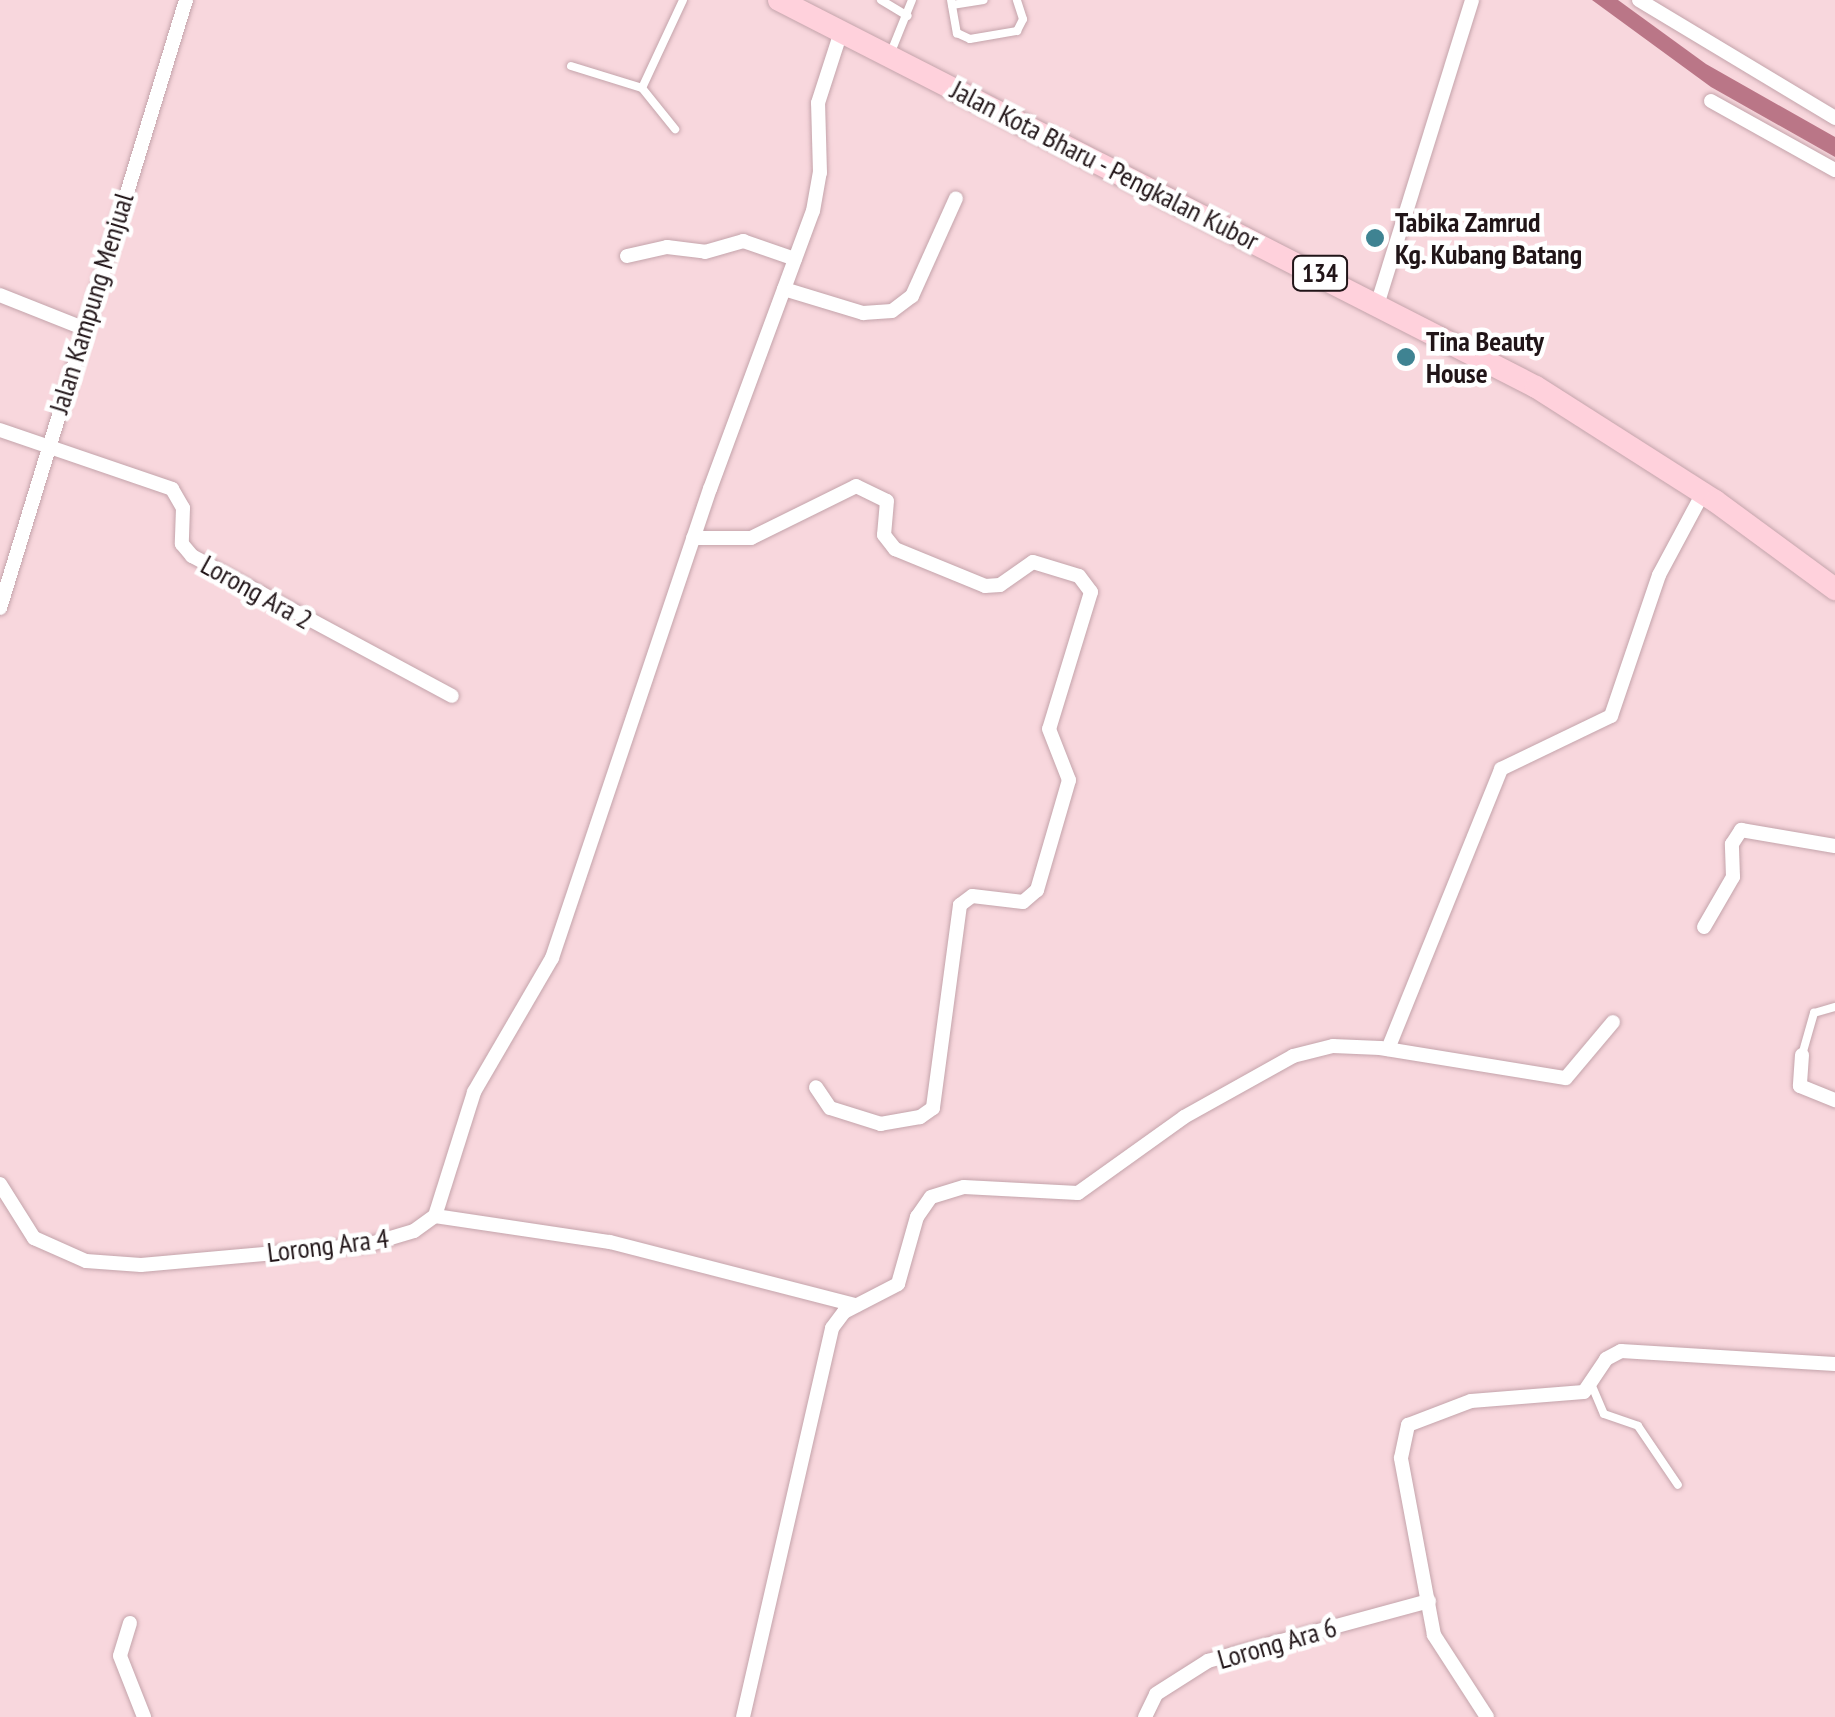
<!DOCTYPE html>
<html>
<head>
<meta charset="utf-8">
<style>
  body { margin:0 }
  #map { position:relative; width:1835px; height:1717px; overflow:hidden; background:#f8d7dd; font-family:"PT Sans Narrow",sans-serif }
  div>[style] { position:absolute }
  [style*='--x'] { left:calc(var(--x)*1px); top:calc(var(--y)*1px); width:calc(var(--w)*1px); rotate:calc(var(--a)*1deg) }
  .water>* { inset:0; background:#ba7687 }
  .roads { filter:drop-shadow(0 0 2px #c4a4ab) drop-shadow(0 0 2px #c4a4ab) }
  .lane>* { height:8px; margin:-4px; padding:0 4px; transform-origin:4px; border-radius:4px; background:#fff }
  .street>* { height:14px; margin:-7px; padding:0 7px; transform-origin:7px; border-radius:7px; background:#fff }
  .primary>* { height:22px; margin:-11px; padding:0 11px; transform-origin:11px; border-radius:11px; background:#ffd1dc }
  .dots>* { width:28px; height:28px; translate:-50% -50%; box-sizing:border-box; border:5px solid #fff; border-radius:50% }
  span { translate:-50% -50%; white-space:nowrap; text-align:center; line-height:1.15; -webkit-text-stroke:9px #fff; paint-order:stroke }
  .shield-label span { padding:2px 8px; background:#fff; border:2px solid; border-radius:8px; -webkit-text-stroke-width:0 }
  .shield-label { font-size:25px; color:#211518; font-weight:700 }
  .street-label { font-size:28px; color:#211518 }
  .poi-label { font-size:28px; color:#211518; font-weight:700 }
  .left { translate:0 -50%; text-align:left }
</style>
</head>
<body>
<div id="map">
  <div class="water">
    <div style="clip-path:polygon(1592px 0,1618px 0,1706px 64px,1835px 137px,1835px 157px,1711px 87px)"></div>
  </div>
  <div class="roads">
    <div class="lane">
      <div style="--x:881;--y:0;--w:31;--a:31"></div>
      <div style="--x:951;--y:0;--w:34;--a:80"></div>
      <div style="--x:957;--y:33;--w:14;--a:25"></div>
      <div style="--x:970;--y:39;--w:48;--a:-9.7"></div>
      <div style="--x:1017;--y:31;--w:13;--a:-63"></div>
      <div style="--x:1023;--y:19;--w:20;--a:-108"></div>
      <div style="--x:952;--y:5;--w:32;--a:-9"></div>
      <div style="--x:891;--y:52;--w:56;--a:-68"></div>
      <div style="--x:571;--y:66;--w:74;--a:17.2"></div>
      <div style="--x:642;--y:88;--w:53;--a:51.2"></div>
      <div style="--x:642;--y:88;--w:97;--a:-65"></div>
      <div style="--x:1802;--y:1055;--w:44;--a:-74.1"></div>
      <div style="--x:1814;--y:1013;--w:22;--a:-16"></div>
      <div style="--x:1592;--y:1386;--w:30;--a:67"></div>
      <div style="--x:1604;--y:1414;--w:36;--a:19"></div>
      <div style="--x:1638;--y:1426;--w:71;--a:55.9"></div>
    </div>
    <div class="street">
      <div style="--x:1639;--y:0;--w:229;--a:31"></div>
      <div style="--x:1711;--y:101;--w:142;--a:29.1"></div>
      <div style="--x:627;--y:256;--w:41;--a:-12.7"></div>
      <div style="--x:667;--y:247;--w:38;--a:7"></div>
      <div style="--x:705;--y:252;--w:40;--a:-16"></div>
      <div style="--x:743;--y:241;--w:55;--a:19.1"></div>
      <div style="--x:784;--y:289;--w:83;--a:16.9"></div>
      <div style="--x:863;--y:313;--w:29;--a:-4"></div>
      <div style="--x:892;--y:311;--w:25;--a:-37"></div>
      <div style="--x:912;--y:296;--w:107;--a:-65.8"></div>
      <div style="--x:0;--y:295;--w:89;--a:21.7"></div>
      <div style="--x:1378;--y:302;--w:316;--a:-72.7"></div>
      <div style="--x:0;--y:430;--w:182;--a:18.9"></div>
      <div style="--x:172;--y:489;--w:22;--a:60"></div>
      <div style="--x:183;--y:508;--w:36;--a:92"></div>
      <div style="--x:182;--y:544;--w:16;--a:50"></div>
      <div style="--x:192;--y:556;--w:295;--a:28.3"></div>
      <div style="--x:693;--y:538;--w:58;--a:0"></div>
      <div style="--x:751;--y:538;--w:117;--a:-26.3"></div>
      <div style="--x:856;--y:486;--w:34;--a:26"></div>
      <div style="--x:887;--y:501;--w:34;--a:95"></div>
      <div style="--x:884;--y:535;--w:18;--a:52"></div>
      <div style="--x:895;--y:549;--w:97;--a:22.3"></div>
      <div style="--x:985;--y:586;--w:15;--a:-4"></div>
      <div style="--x:1000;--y:585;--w:40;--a:-34.9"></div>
      <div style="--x:1033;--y:562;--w:48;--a:16.9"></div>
      <div style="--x:1079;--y:576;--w:20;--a:53"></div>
      <div style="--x:1091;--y:592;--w:143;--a:107"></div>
      <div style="--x:1049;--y:729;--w:55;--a:68.6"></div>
      <div style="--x:1069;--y:780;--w:115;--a:106.2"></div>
      <div style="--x:1037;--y:890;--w:18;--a:139"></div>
      <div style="--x:1023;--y:902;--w:51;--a:-173.3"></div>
      <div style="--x:972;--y:896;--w:15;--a:143"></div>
      <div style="--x:960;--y:905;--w:205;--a:97.6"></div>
      <div style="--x:933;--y:1108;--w:16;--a:145"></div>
      <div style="--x:920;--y:1117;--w:40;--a:170"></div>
      <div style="--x:881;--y:1124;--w:53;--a:-162.6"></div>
      <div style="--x:830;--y:1108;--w:25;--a:-124"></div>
      <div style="--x:0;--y:608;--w:636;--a:-72.99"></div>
      <div style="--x:1704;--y:927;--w:58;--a:-59.9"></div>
      <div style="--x:1733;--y:877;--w:33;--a:-92"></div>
      <div style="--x:1732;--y:844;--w:17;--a:-57"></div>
      <div style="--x:1741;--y:830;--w:95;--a:9.7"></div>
      <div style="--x:1388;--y:1049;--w:302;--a:-68"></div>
      <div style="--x:1501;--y:769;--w:122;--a:-25.7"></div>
      <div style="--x:1611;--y:716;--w:149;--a:-71.2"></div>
      <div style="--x:1659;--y:575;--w:93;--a:-61.8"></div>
      <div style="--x:1802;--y:1055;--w:31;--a:94"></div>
      <div style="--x:1800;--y:1086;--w:38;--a:22"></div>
      <div style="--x:0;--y:1184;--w:64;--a:57.8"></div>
      <div style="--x:34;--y:1238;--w:57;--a:23.9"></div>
      <div style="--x:86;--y:1261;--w:55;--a:4.2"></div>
      <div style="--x:141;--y:1265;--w:227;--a:-5.1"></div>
      <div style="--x:367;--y:1245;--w:49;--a:-16.6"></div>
      <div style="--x:414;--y:1231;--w:26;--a:-36"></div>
      <div style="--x:435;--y:1216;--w:177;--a:8.5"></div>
      <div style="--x:610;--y:1242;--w:254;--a:14.4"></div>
      <div style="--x:435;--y:1216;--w:130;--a:-72.5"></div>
      <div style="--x:474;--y:1092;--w:155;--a:-59.8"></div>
      <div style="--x:552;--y:958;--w:495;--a:-71.4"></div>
      <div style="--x:710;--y:489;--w:296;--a:-69.7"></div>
      <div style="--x:813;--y:211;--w:39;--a:-80"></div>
      <div style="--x:820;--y:173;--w:70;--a:-91.6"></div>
      <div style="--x:818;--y:103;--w:75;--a:-72.1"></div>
      <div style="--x:130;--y:1623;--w:34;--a:107"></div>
      <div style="--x:120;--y:1656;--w:66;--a:68.5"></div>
      <div style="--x:743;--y:1717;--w:399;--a:-77.1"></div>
      <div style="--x:832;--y:1328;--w:20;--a:-53"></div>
      <div style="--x:844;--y:1312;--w:61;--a:-27.4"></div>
      <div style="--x:898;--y:1284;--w:70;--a:-74.2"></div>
      <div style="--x:917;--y:1217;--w:24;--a:-55"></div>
      <div style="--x:931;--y:1197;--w:34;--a:-17"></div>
      <div style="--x:964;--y:1187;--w:114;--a:3"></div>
      <div style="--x:1078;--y:1193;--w:130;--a:-35.6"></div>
      <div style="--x:1184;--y:1117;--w:125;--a:-29.2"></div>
      <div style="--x:1293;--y:1056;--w:41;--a:-14"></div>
      <div style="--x:1333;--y:1046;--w:47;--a:2.4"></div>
      <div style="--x:1380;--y:1048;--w:188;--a:9.2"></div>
      <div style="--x:1566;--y:1078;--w:73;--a:-50"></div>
      <div style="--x:1145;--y:1717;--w:25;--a:-64"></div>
      <div style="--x:1156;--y:1694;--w:62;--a:-32.4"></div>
      <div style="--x:1208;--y:1661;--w:229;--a:-15.2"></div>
      <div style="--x:1487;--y:1717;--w:98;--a:-122.9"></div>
      <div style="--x:1434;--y:1635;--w:180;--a:-100.6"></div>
      <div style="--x:1401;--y:1458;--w:34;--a:-78"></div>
      <div style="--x:1408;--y:1425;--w:67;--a:-20.9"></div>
      <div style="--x:1471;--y:1401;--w:113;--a:-4.6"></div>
      <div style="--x:1584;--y:1392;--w:40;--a:-56"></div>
      <div style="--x:1606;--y:1359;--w:17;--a:-28"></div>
      <div style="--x:1621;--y:1351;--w:214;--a:3.5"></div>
    </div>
    <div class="primary">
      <div style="--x:779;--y:0;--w:850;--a:27.08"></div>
      <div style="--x:1536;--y:387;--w:212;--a:32.5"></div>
      <div style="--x:1715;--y:501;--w:149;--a:36.3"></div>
    </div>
  </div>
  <div class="dots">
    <div style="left:1375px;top:238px;background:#3f8392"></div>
    <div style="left:1406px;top:357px;background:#3f8392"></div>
  </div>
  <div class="shield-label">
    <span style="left:1320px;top:273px">134</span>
  </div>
  <div class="street-label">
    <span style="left:1105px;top:165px;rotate:27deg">Jalan Kota Bharu - Pengkalan Kubor</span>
    <span style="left:91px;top:303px;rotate:-73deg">Jalan Kampung Menjual</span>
    <span style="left:257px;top:592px;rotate:29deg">Lorong Ara 2</span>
    <span style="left:328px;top:1245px;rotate:-7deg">Lorong Ara 4</span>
    <span style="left:1277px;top:1643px;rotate:-16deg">Lorong Ara 6</span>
  </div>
  <div class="poi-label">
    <span class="left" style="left:1395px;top:238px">Tabika Zamrud<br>Kg. Kubang Batang</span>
    <span class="left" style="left:1426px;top:357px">Tina Beauty<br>House</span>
  </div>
</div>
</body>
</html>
